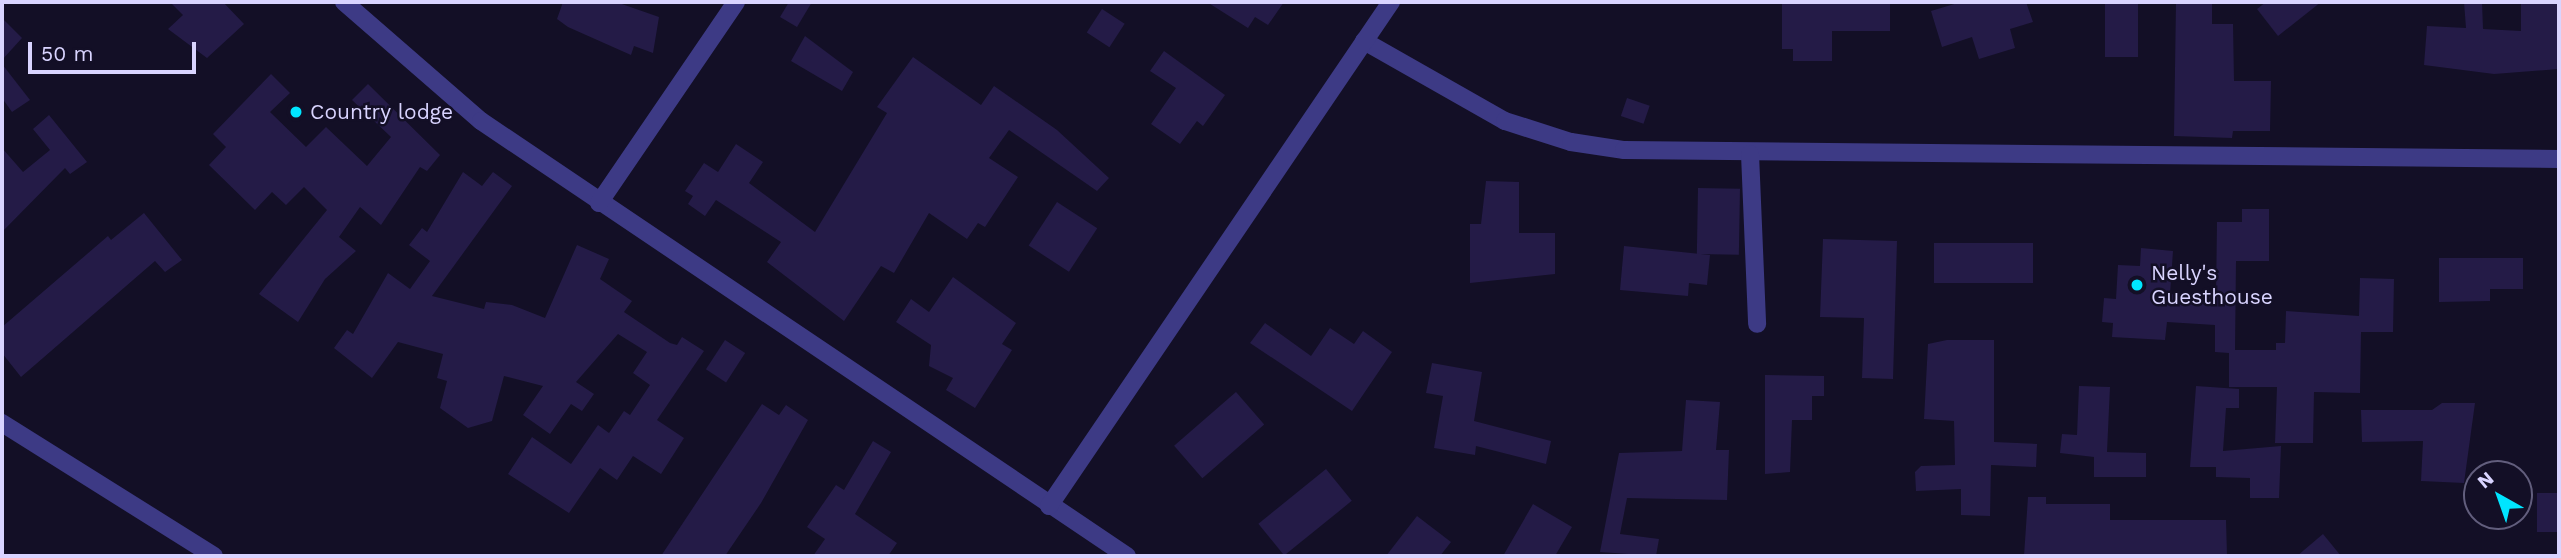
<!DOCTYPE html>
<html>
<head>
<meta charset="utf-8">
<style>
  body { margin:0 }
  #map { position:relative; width:2561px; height:558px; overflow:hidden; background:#130f26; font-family:"Work Sans",sans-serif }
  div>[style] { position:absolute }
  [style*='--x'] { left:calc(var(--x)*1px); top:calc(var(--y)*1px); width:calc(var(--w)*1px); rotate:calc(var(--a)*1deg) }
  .building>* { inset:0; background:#241b47; transform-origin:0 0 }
  .minor>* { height:18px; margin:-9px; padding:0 9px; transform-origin:9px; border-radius:9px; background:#3d3a85 }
  .dots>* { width:19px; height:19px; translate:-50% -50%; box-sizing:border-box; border:4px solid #130f26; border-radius:50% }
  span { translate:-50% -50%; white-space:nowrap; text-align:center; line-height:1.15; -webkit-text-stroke:5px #130f26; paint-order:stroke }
  .poi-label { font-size:21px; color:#d9d4ff }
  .left { translate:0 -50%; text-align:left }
  .frame { position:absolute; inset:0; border:4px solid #d9d4ff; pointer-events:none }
  .north { position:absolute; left:2463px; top:460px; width:70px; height:70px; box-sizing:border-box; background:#130f26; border:2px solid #625e7d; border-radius:50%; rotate:320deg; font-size:19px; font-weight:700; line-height:28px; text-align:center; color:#d9d4ff }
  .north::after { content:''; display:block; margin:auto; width:24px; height:32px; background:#00e5ff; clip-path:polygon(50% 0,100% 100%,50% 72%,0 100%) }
  .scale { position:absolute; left:28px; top:42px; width:168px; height:32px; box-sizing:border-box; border:4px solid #d9d4ff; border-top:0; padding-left:9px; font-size:21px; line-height:24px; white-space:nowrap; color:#d9d4ff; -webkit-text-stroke:5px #130f26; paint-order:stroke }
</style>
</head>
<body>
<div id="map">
  <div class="building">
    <div style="clip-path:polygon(170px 2px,223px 2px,244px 24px,207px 58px,168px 29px,183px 15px)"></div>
    <div style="clip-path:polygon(563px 2px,616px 2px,659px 17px,653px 53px,634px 46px,631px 55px,568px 27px,557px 19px)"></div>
    <div style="clip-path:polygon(789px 2px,812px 2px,797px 27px,780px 17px)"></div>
    <div style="clip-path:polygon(1207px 2px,1284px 2px,1268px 25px,1255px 17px,1248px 28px)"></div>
    <div style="clip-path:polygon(1782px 2px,1890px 2px,1890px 31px,1832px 31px,1832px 61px,1793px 61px,1793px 49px,1782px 49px)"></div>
    <div style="clip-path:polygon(1961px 2px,2026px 2px,2033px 22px,2010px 29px,2015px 48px,1979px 59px,1972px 37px,1942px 47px,1931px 11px)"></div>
    <div style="left:2105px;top:2px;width:33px;height:55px"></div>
    <div style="clip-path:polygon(2176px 2px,2212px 2px,2212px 24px,2233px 24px,2234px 81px,2271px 81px,2270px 131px,2233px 131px,2232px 138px,2174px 136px)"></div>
    <div style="clip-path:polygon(2266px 2px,2321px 2px,2278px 36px,2257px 9px)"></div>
    <div style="clip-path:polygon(2464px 2px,2482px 2px,2483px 29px,2521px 31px,2521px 2px,2559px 2px,2559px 69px,2494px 74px,2424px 65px,2427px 26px,2466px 28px)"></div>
    <div style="left:1102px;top:9px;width:27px;height:28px;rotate:33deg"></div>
    <div style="clip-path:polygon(2px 18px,22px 38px,2px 60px)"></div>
    <div style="clip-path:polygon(805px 36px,853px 72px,842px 91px,791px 61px)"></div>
    <div style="clip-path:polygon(1164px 51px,1225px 95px,1203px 126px,1197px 121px,1180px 144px,1151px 124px,1176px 88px,1150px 71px)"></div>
    <div style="clip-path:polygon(913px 57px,981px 105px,994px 86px,1057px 130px,1109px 178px,1097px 191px,1009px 130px,989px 158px,1018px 177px,985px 227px,978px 223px,967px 239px,929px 213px,894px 273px,881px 266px,844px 321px,767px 262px,781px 242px,716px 200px,705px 216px,688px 204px,693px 196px,685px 191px,704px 163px,718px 172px,736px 144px,763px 162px,749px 183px,815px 232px,887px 113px,877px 107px)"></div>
    <div style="clip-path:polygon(2px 64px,30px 100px,12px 112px,2px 98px)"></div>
    <div style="clip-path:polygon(271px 74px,290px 93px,270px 112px,306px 147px,326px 127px,367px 166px,391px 137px,352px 100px,368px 84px,440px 155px,427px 171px,420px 167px,381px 225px,360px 207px,339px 237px,356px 251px,325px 279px,298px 322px,259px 294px,327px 210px,304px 187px,286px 205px,272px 192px,255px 210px,209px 165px,226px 147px,213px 134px)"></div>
    <div style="left:1627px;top:98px;width:24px;height:19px;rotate:19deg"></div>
    <div style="clip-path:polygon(49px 115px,87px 162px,70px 174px,65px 168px,2px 232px,2px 148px,23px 172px,50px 150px,33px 129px)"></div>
    <div style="clip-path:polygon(463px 172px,482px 186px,493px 172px,512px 186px,432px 296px,484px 309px,486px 302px,512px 305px,545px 318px,577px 245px,609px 259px,600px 279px,632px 301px,624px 312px,670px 343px,677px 345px,682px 337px,704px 351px,657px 420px,684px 438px,661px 474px,633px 456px,617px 480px,600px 468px,569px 513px,508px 474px,532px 437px,571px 464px,598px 425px,609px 433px,624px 411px,630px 415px,650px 385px,633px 373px,647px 352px,618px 334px,576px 382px,594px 394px,582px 411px,571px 404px,550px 434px,523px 415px,543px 386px,504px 376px,492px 421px,468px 428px,440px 408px,447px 381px,437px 378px,443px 354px,398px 342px,372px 378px,334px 348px,347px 330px,353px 334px,388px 273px,410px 289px,430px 261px,409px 245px,422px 228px,427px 232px)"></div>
    <div style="clip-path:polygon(1486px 181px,1519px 182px,1519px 233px,1555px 233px,1555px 274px,1470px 283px,1470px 224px,1481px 224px)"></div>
    <div style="left:1698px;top:188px;width:42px;height:66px;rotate:1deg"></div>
    <div style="left:1057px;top:202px;width:48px;height:52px;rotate:33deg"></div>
    <div style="clip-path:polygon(2242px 209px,2269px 209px,2269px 261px,2236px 261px,2235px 350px,2276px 350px,2276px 343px,2285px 343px,2286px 311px,2359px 316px,2360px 278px,2394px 279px,2393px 332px,2361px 332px,2360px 393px,2314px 392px,2313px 443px,2275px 443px,2277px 387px,2229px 387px,2229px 353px,2215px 352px,2215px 325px,2167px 322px,2165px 340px,2112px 337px,2113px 323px,2102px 322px,2104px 298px,2116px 299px,2118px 265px,2140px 266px,2141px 248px,2173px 251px,2170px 294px,2216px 298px,2217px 222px,2242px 222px)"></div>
    <div style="clip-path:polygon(144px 213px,182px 260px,165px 272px,155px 261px,21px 377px,2px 353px,2px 327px,108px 236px,111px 240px)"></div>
    <div style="clip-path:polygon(1823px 239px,1897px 241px,1893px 379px,1862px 378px,1864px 318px,1820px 317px)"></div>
    <div style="left:2033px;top:243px;width:40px;height:99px;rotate:90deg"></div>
    <div style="clip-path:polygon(1624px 246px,1710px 255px,1707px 285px,1689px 283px,1688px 296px,1620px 290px)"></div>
    <div style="clip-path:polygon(2439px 258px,2523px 258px,2523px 289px,2490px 289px,2490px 301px,2439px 302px)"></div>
    <div style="clip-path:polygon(953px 277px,1016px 323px,1002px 344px,1012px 350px,975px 408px,946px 390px,953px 378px,929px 366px,931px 345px,896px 322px,911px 299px,929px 312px)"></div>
    <div style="clip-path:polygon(1265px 323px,1311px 356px,1330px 328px,1354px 344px,1363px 331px,1392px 352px,1352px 411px,1250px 343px)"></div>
    <div style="left:725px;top:340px;width:24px;height:35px;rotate:33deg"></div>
    <div style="clip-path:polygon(1947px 340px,1994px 340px,1994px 442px,2037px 444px,2036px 467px,1991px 465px,1990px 516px,1961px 515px,1961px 489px,1916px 491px,1915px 472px,1921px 466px,1955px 465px,1954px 421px,1924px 419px,1928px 344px)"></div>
    <div style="clip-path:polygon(1432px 363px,1482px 372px,1474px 421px,1551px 441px,1546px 464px,1476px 446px,1475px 455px,1434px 448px,1443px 396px,1426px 393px)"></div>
    <div style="clip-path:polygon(1765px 375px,1824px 376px,1824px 396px,1812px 396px,1812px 420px,1792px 420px,1790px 472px,1765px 474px)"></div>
    <div style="clip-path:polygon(2079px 386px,2110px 387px,2107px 452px,2146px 453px,2146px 477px,2094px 477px,2094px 457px,2060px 453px,2062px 434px,2077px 435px)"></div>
    <div style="clip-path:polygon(2196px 386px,2239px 389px,2239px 408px,2226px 408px,2223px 451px,2281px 446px,2279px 498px,2250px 498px,2250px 478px,2216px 477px,2216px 467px,2190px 467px)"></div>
    <div style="left:1236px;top:392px;width:43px;height:82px;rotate:49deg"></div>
    <div style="clip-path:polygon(1686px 400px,1720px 402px,1716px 450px,1729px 450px,1727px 500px,1627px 498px,1620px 534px,1659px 539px,1656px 556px,1600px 552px,1619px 453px,1682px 451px)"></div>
    <div style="clip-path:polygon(2442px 403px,2475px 403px,2464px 483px,2421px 481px,2423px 441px,2362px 442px,2361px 410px,2432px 410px)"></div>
    <div style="clip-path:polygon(762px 404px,779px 415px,786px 405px,808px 420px,761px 503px,725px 556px,661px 556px)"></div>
    <div style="clip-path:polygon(873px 441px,891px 452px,855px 514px,897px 543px,888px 556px,813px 556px,825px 539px,807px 527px,836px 485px,844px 490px)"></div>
    <div style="left:1326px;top:469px;width:41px;height:87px;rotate:51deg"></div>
    <div style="left:2537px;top:493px;width:22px;height:39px"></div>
    <div style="clip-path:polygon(2028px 497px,2046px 497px,2046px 504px,2110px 504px,2110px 520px,2226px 520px,2227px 556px,2024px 556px)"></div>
    <div style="clip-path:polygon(1533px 504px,1572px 527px,1555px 556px,1503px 556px)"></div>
    <div style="clip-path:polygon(1417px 516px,1451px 542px,1440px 556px,1386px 556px)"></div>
    <div style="clip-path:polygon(2323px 534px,2341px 556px,2297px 556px)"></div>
  </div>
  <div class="minor">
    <div style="--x:344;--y:2;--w:181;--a:41"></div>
    <div style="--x:481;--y:121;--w:779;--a:33.96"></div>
    <div style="--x:1364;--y:41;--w:162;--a:29.6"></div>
    <div style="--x:1505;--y:121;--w:69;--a:17.7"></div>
    <div style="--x:1571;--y:142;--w:54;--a:8.6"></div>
    <div style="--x:1624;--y:150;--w:935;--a:0.55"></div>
    <div style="--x:1750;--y:154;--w:170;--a:87.6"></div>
    <div style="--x:599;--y:203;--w:243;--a:-55.7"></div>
    <div style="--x:2;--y:423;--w:250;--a:32.1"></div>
    <div style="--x:1049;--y:506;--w:609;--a:-55.84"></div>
  </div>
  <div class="dots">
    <div style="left:296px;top:112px;background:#00e5ff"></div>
    <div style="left:2137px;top:285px;background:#00e5ff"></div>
  </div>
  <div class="poi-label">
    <span class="left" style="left:310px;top:112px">Country lodge</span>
    <span class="left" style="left:2151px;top:285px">Nelly's<br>Guesthouse</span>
  </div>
  <div class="frame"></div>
  <div class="north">N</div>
  <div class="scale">50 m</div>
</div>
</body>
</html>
